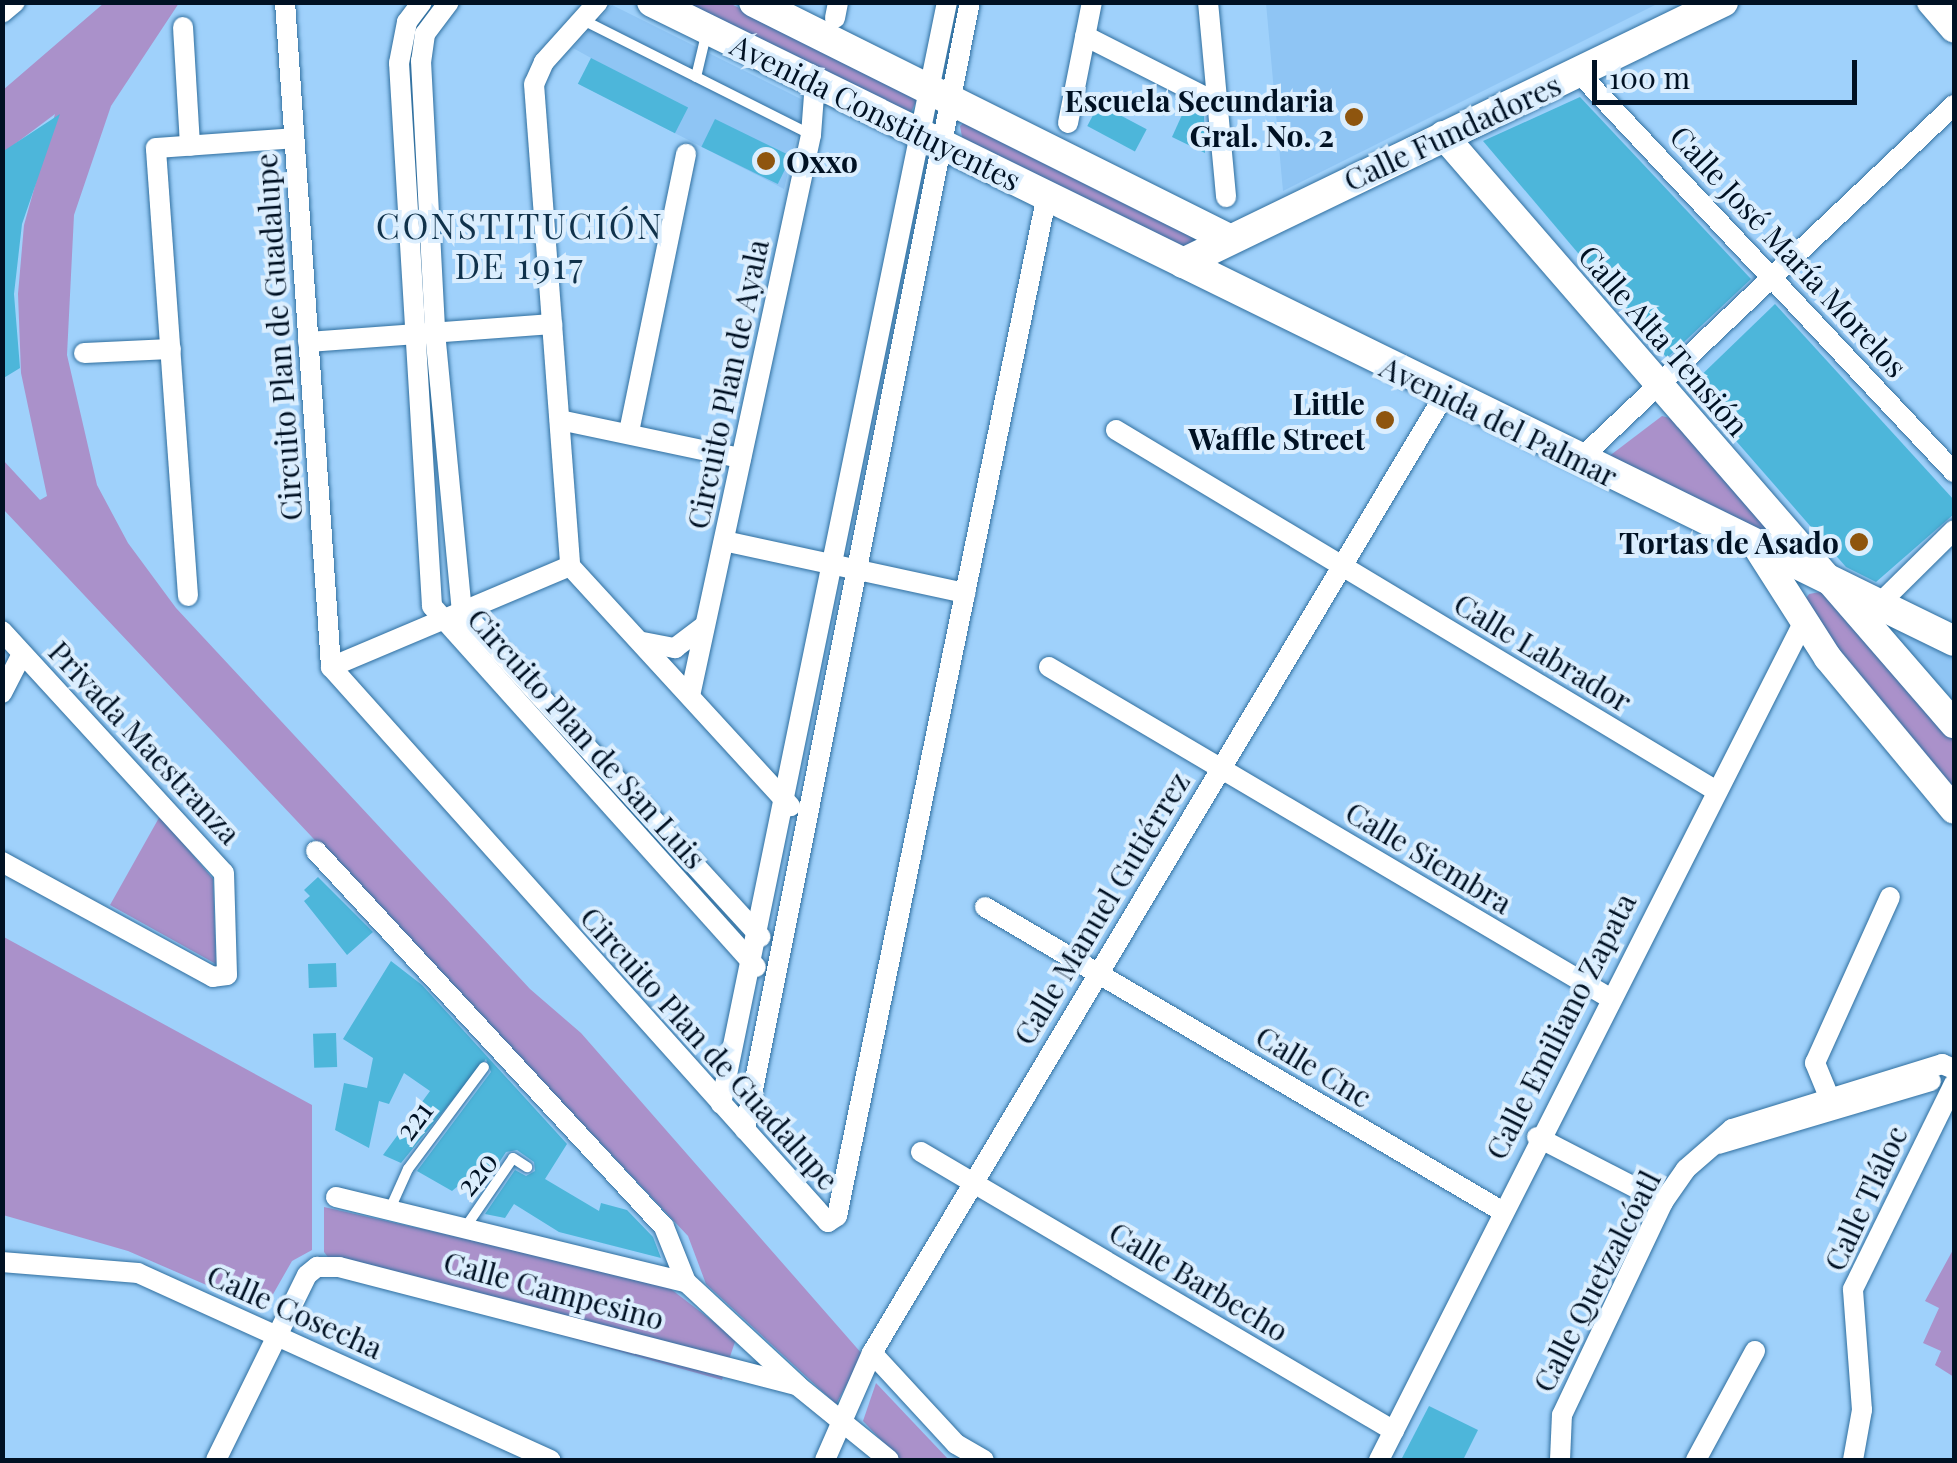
<!DOCTYPE html>
<html>
<head>
<meta charset="utf-8">
<style>
  body { margin:0 }
  #map { position:relative; width:1957px; height:1463px; overflow:hidden; background:#9fd1fb; font-family:"Playfair Display",serif }
  div>[style] { position:absolute }
  [style*='--x'] { left:calc(var(--x)*1px); top:calc(var(--y)*1px); width:calc(var(--w)*1px); rotate:calc(var(--a)*1deg) }
  .built>* { inset:0; background:#8fc5f4 }
  .green>* { inset:0; background:#aa91ca }
  .building>* { inset:0; background:#4db6da; transform-origin:0 0 }
  .roads { filter:drop-shadow(0 0 2px #306f9f) drop-shadow(0 0 2px #306f9f) }
  .lane>* { height:10px; margin:-5px; padding:0 5px; transform-origin:5px; border-radius:5px; background:#fff }
  .street>* { height:20px; margin:-10px; padding:0 10px; transform-origin:10px; border-radius:10px; background:#fff }
  .secondary>* { height:28px; margin:-14px; padding:0 14px; transform-origin:14px; border-radius:14px; background:#fff }
  .primary>* { height:30px; margin:-15px; padding:0 15px; transform-origin:15px; border-radius:15px; background:#fff }
  .dots>* { width:28px; height:28px; translate:-50% -50%; box-sizing:border-box; border:5px solid #dbeefe; border-radius:50% }
  span { translate:-50% -50%; white-space:nowrap; text-align:center; line-height:1.15; -webkit-text-stroke:8px #dbeefe; paint-order:stroke }
  .poi-label { font-size:30px; color:#001123; font-weight:700 }
  .right { translate:-100% -50%; text-align:right }
  .left { translate:0 -50%; text-align:left }
  .street-label { font-size:30px; color:#001123 }
  .quarter-label { font-size:35px; color:#10324b; letter-spacing:2.5px }
  .frame { position:absolute; inset:0; border:5px solid #001123; pointer-events:none }
  .scale { position:absolute; left:1592px; top:60px; width:265px; height:45px; box-sizing:border-box; border:5px solid #001123; border-top:0; padding-left:12px; font-size:30px; line-height:35px; white-space:nowrap; color:#001123; -webkit-text-stroke:8px #dbeefe; paint-order:stroke }
</style>
</head>
<body>
<div id="map">
  <div class="built">
    <div style="clip-path:polygon(1266px 3px,1659px 3px,1283px 191px)"></div>
    <div style="clip-path:polygon(612px 5px,805px 101px,784px 189px,579px 84px,591px 58px,573px 48px)"></div>
    <div style="clip-path:polygon(1900px 628px,1954px 655px,1954px 707px,1896px 636px)"></div>
  </div>
  <div class="green">
    <div style="clip-path:polygon(104px 3px,179px 3px,111px 106px,74px 215px,67px 355px,97px 485px,128px 543px,176px 608px,530px 989px,581px 1033px,863px 1355px,836px 1404px,706px 1284px,688px 1236px,3px 509px,3px 460px,40px 500px,47px 496px,21px 373px,18px 294px,24px 225px,55px 114px,3px 153px,3px 90px)"></div>
    <div style="clip-path:polygon(675px 3px,729px 3px,912px 91px,917px 100px,911px 112px,901px 113px)"></div>
    <div style="clip-path:polygon(967px 120px,1201px 240px,1177px 249px,963px 142px,960px 126px)"></div>
    <div style="clip-path:polygon(1662px 416px,1674px 419px,1781px 541px,1608px 457px)"></div>
    <div style="clip-path:polygon(1825px 591px,1954px 736px,1954px 800px,1802px 604px,1809px 594px)"></div>
    <div style="clip-path:polygon(160px 816px,213px 879px,216px 964px,110px 905px)"></div>
    <div style="clip-path:polygon(2px 936px,312px 1105px,312px 1250px,292px 1261px,264px 1310px,128px 1251px,3px 1215px)"></div>
    <div style="clip-path:polygon(324px 1207px,663px 1283px,736px 1339px,722px 1380px,341px 1274px,324px 1252px)"></div>
    <div style="clip-path:polygon(1954px 1248px,1954px 1377px,1935px 1365px,1941px 1351px,1923px 1343px,1939px 1308px,1925px 1301px)"></div>
    <div style="clip-path:polygon(876px 1383px,949px 1460px,900px 1460px,863px 1421px)"></div>
  </div>
  <div class="building">
    <div style="left:591px;top:58px;width:109px;height:29px;rotate:27deg"></div>
    <div style="clip-path:polygon(1580px 97px,1751px 279px,1667px 358px,1483px 141px)"></div>
    <div style="left:1099px;top:104px;width:54px;height:25px;rotate:28deg"></div>
    <div style="clip-path:polygon(1186px 106px,1204px 115px,1205px 153px,1172px 137px)"></div>
    <div style="clip-path:polygon(60px 114px,22px 224px,14px 294px,20px 368px,2px 379px,2px 152px)"></div>
    <div style="left:715px;top:119px;width:85px;height:31px;rotate:26deg"></div>
    <div style="clip-path:polygon(1775px 304px,1954px 500px,1954px 514px,1876px 582px,1846px 567px,1689px 387px)"></div>
    <div style="clip-path:polygon(318px 877px,373px 932px,347px 955px,304px 901px,310px 896px,304px 890px)"></div>
    <div style="clip-path:polygon(391px 961px,422px 985px,567px 1144px,545px 1179px,599px 1211px,601px 1203px,627px 1210px,653px 1237px,661px 1258px,559px 1232px,514px 1204px,505px 1218px,485px 1214px,515px 1170px,526px 1176px,535px 1171px,534px 1162px,517px 1150px,506px 1152px,484px 1185px,470px 1176px,452px 1191px,417px 1171px,491px 1072px,486px 1059px,401px 1163px,383px 1155px,430px 1091px,404px 1073px,389px 1104px,379px 1101px,369px 1148px,335px 1130px,344px 1083px,367px 1088px,373px 1058px,343px 1039px)"></div>
    <div style="left:336px;top:963px;width:24px;height:28px;rotate:88deg"></div>
    <div style="left:336px;top:1033px;width:34px;height:23px;rotate:88deg"></div>
    <div style="clip-path:polygon(1429px 1406px,1478px 1430px,1463px 1460px,1401px 1460px)"></div>
  </div>
  <div class="roads">
    <div class="lane">
      <div style="--x:583;--y:20;--w:254;--a:26.7"></div>
      <div style="--x:696;--y:77;--w:43;--a:-76.6"></div>
      <div style="--x:390;--y:1209;--w:44;--a:-65.8"></div>
      <div style="--x:408;--y:1169;--w:127;--a:-53.3"></div>
      <div style="--x:467;--y:1225;--w:81;--a:-55.5"></div>
      <div style="--x:513;--y:1158;--w:17;--a:33"></div>
    </div>
    <div class="street">
      <div style="--x:285;--y:2;--w:667;--a:86.04"></div>
      <div style="--x:331;--y:667;--w:745;--a:48.16"></div>
      <div style="--x:828;--y:1222;--w:11;--a:-34"></div>
      <div style="--x:837;--y:1216;--w:1042;--a:-78.38"></div>
      <div style="--x:422;--y:2;--w:25;--a:127"></div>
      <div style="--x:407;--y:22;--w:42;--a:101"></div>
      <div style="--x:399;--y:63;--w:544;--a:86.52"></div>
      <div style="--x:432;--y:606;--w:485;--a:48.1"></div>
      <div style="--x:449;--y:2;--w:40;--a:127"></div>
      <div style="--x:425;--y:34;--w:27;--a:98"></div>
      <div style="--x:421;--y:61;--w:271;--a:87"></div>
      <div style="--x:435;--y:332;--w:280;--a:84.5"></div>
      <div style="--x:462;--y:611;--w:442;--a:47.5"></div>
      <div style="--x:598;--y:2;--w:81;--a:132"></div>
      <div style="--x:544;--y:62;--w:24;--a:114"></div>
      <div style="--x:534;--y:84;--w:483;--a:85.7"></div>
      <div style="--x:570;--y:566;--w:326;--a:47.5"></div>
      <div style="--x:1208;--y:2;--w:196;--a:84.7"></div>
      <div style="--x:2;--y:13;--w:17;--a:-40"></div>
      <div style="--x:835;--y:18;--w:16;--a:-79"></div>
      <div style="--x:183;--y:27;--w:119;--a:86.6"></div>
      <div style="--x:1085;--y:36;--w:148;--a:26.9"></div>
      <div style="--x:1579;--y:73;--w:548;--a:46.78"></div>
      <div style="--x:1068;--y:123;--w:123;--a:-78.8"></div>
      <div style="--x:308;--y:342;--w:245;--a:-4.2"></div>
      <div style="--x:84;--y:353;--w:87;--a:-2.6"></div>
      <div style="--x:560;--y:420;--w:185;--a:11.9"></div>
      <div style="--x:1116;--y:430;--w:699;--a:31.01"></div>
      <div style="--x:629;--y:432;--w:284;--a:-78.4"></div>
      <div style="--x:1578;--y:461;--w:518;--a:-43.43"></div>
      <div style="--x:724;--y:541;--w:247;--a:12.2"></div>
      <div style="--x:188;--y:596;--w:449;--a:-94.1"></div>
      <div style="--x:156;--y:148;--w:138;--a:-4.1"></div>
      <div style="--x:1879;--y:604;--w:105;--a:-44.6"></div>
      <div style="--x:2;--y:631;--w:328;--a:47.5"></div>
      <div style="--x:224;--y:873;--w:102;--a:88.3"></div>
      <div style="--x:227;--y:975;--w:14;--a:172"></div>
      <div style="--x:213;--y:977;--w:240;--a:-151.4"></div>
      <div style="--x:643;--y:642;--w:33;--a:11"></div>
      <div style="--x:675;--y:648;--w:36;--a:-37"></div>
      <div style="--x:331;--y:667;--w:259;--a:-22.9"></div>
      <div style="--x:1049;--y:667;--w:649;--a:30.56"></div>
      <div style="--x:2;--y:693;--w:44;--a:-62.9"></div>
      <div style="--x:690;--y:696;--w:574;--a:-77.83"></div>
      <div style="--x:811;--y:135;--w:53;--a:-85.7"></div>
      <div style="--x:316;--y:851;--w:512;--a:47.21"></div>
      <div style="--x:664;--y:1227;--w:59;--a:68.2"></div>
      <div style="--x:985;--y:907;--w:598;--a:30.47"></div>
      <div style="--x:721;--y:1104;--w:1125;--a:-78.41"></div>
      <div style="--x:1834;--y:1109;--w:50;--a:-112.4"></div>
      <div style="--x:1815;--y:1063;--w:182;--a:-65.7"></div>
      <div style="--x:745;--y:1130;--w:1150;--a:-78.72"></div>
      <div style="--x:1537;--y:1137;--w:142;--a:27.3"></div>
      <div style="--x:1718;--y:1144;--w:222;--a:-16.5"></div>
      <div style="--x:921;--y:1152;--w:549;--a:30.53"></div>
      <div style="--x:336;--y:1197;--w:360;--a:13.7"></div>
      <div style="--x:686;--y:1282;--w:150;--a:42.8"></div>
      <div style="--x:2;--y:1262;--w:136;--a:4.6"></div>
      <div style="--x:138;--y:1273;--w:453;--a:24.4"></div>
      <div style="--x:872;--y:1353;--w:124;--a:47.3"></div>
      <div style="--x:956;--y:1444;--w:32;--a:30"></div>
      <div style="--x:216;--y:1460;--w:206;--a:-63.8"></div>
      <div style="--x:307;--y:1275;--w:13;--a:-39"></div>
      <div style="--x:317;--y:1267;--w:22;--a:0"></div>
      <div style="--x:339;--y:1267;--w:474;--a:14.5"></div>
      <div style="--x:798;--y:1386;--w:117;--a:39.1"></div>
      <div style="--x:825;--y:1460;--w:117;--a:-66.3"></div>
      <div style="--x:872;--y:1353;--w:1117;--a:-59.14"></div>
      <div style="--x:1379;--y:1460;--w:938;--a:-63.13"></div>
      <div style="--x:1560;--y:1460;--w:45;--a:-87.5"></div>
      <div style="--x:1562;--y:1415;--w:236;--a:-64.6"></div>
      <div style="--x:1663;--y:1202;--w:40;--a:-55.1"></div>
      <div style="--x:1686;--y:1169;--w:61;--a:-41"></div>
      <div style="--x:1732;--y:1129;--w:220;--a:-17.2"></div>
      <div style="--x:1942;--y:1064;--w:13;--a:23"></div>
      <div style="--x:1696;--y:1460;--w:124;--a:-61.6"></div>
      <div style="--x:1853;--y:1460;--w:51;--a:-79.8"></div>
      <div style="--x:1862;--y:1410;--w:121;--a:-94.3"></div>
      <div style="--x:1853;--y:1289;--w:229;--a:-63.8"></div>
    </div>
    <div class="secondary">
      <div style="--x:1931;--y:2;--w:35;--a:49"></div>
      <div style="--x:1443;--y:135;--w:780;--a:49.06"></div>
      <div style="--x:1757;--y:547;--w:132;--a:57.4"></div>
      <div style="--x:1828;--y:658;--w:197;--a:50.3"></div>
    </div>
    <div class="primary">
      <div style="--x:652;--y:2;--w:1450;--a:26.14"></div>
      <div style="--x:754;--y:2;--w:529;--a:26.52"></div>
      <div style="--x:1183;--y:263;--w:600;--a:-25.8"></div>
    </div>
  </div>
  <div class="dots">
    <div style="left:1354px;top:117px;background:#8e550e"></div>
    <div style="left:766px;top:161px;background:#8e550e"></div>
    <div style="left:1385px;top:420px;background:#8e550e"></div>
    <div style="left:1859px;top:542px;background:#8e550e"></div>
  </div>
  <div class="poi-label">
    <span class="right" style="left:1334px;top:117px">Escuela Secundaria<br>Gral. No. 2</span>
    <span class="left" style="left:786px;top:161px">Oxxo</span>
    <span class="right" style="left:1365px;top:420px">Little<br>Waffle Street</span>
    <span class="right" style="left:1839px;top:542px">Tortas de Asado</span>
  </div>
  <div class="street-label">
    <span style="left:876px;top:112px;rotate:26deg">Avenida Constituyentes</span>
    <span style="left:1452px;top:132px;rotate:-25deg">Calle Fundadores</span>
    <span style="left:1789px;top:251px;rotate:47deg">Calle José María Morelos</span>
    <span style="left:278px;top:337px;rotate:-94deg">Circuito Plan de Guadalupe</span>
    <span style="left:1664px;top:340px;rotate:49deg">Calle Alta Tensión</span>
    <span style="left:727px;top:384px;rotate:-78deg">Circuito Plan de Ayala</span>
    <span style="left:1499px;top:421px;rotate:26deg">Avenida del Palmar</span>
    <span style="left:1543px;top:652px;rotate:31deg">Calle Labrador</span>
    <span style="left:587px;top:738px;rotate:48deg">Circuito Plan de San Luis</span>
    <span style="left:145px;top:742px;rotate:47deg">Privada Maestranza</span>
    <span style="left:1429px;top:857px;rotate:31deg">Calle Siembra</span>
    <span style="left:1101px;top:908px;rotate:-59deg">Calle Manuel Gutiérrez</span>
    <span style="left:1560px;top:1026px;rotate:-63deg">Calle Emiliano Zapata</span>
    <span style="left:710px;top:1048px;rotate:48deg">Circuito Plan de Guadalupe</span>
    <span style="left:1314px;top:1066px;rotate:31deg">Calle Cnc</span>
    <span style="left:413px;top:1120px;rotate:-53deg">221</span>
    <span style="left:476px;top:1173px;rotate:-51deg">220</span>
    <span style="left:1865px;top:1198px;rotate:-65deg">Calle Tláloc</span>
    <span style="left:1199px;top:1281px;rotate:31deg">Calle Barbecho</span>
    <span style="left:1596px;top:1281px;rotate:-63deg">Calle Quetzalcóatl</span>
    <span style="left:554px;top:1290px;rotate:15deg">Calle Campesino</span>
    <span style="left:295px;top:1311px;rotate:24deg">Calle Cosecha</span>
  </div>
  <div class="quarter-label">
    <span style="left:520px;top:245px">CONSTITUCIÓN<br>DE 1917</span>
  </div>
  <div class="frame"></div>
  <div class="scale">100 m</div>
</div>
</body>
</html>
